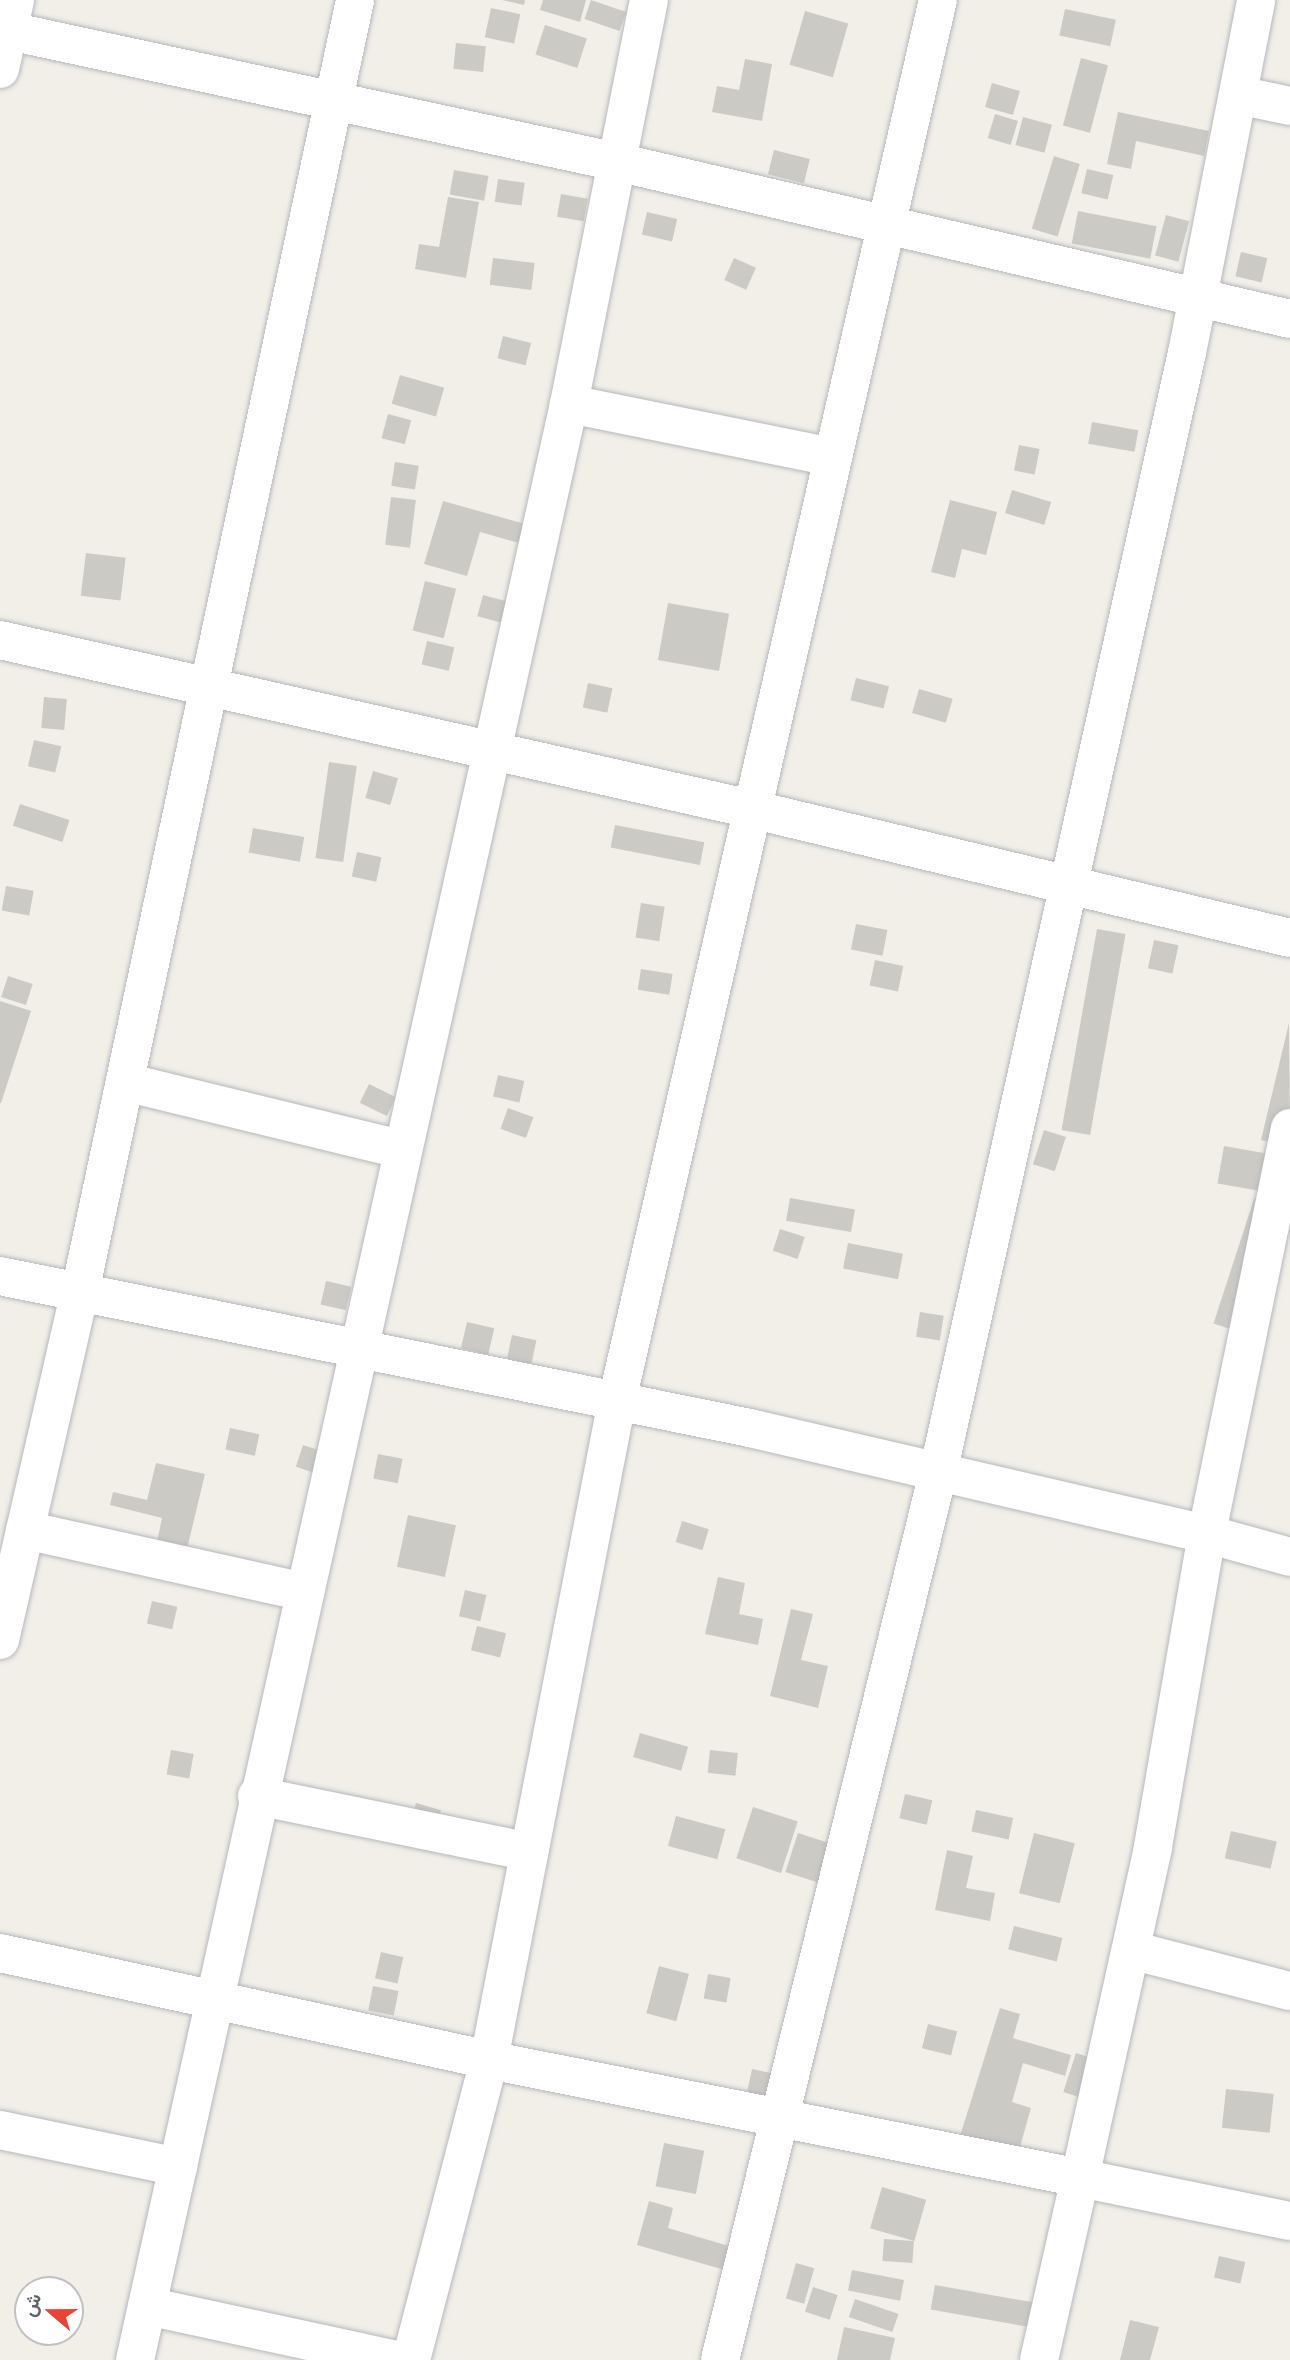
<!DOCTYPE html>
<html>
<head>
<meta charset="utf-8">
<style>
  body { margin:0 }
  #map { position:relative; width:1290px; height:2360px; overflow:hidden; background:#f1efe8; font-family:"PT Sans Narrow",Vazirmatn,sans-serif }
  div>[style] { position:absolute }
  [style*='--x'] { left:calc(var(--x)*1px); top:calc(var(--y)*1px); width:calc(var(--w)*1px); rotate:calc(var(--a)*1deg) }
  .building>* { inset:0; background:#cccac5; transform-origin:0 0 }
  .roads { filter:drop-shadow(0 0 2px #b5b8bc) drop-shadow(0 0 2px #b5b8bc) }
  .street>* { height:38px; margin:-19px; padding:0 19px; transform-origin:19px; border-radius:19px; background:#fff }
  span { translate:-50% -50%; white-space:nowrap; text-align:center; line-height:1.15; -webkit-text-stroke:7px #fff; paint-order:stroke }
  .north { position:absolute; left:14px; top:2276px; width:70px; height:70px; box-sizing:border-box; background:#fff; border:2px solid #bfc1c3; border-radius:50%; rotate:290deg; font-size:19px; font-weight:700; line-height:28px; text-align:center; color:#5f6368 }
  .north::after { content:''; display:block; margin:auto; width:24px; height:32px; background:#ea4335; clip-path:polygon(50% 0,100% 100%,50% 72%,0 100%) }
</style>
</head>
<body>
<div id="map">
  <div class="building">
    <div style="clip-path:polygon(502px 0,525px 0,524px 5px)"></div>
    <div style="clip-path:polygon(543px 0,586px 0,580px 22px,540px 10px)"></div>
    <div style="left:591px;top:0;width:37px;height:20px;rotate:19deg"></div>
    <div style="left:491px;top:8px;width:30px;height:30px;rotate:12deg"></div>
    <div style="left:1065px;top:9px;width:52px;height:27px;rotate:12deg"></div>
    <div style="left:805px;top:11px;width:45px;height:56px;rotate:16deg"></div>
    <div style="left:545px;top:25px;width:44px;height:31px;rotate:18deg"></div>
    <div style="left:456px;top:43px;width:30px;height:26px;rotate:6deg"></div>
    <div style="left:1081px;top:58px;width:28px;height:70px;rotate:15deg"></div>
    <div style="clip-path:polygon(745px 59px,772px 64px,762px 121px,712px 112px,717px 86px,739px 90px)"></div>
    <div style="left:992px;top:83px;width:29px;height:25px;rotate:16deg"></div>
    <div style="clip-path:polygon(1118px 112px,1209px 131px,1204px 156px,1136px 141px,1131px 169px,1107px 164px)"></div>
    <div style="left:995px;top:114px;width:24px;height:25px;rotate:17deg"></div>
    <div style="left:1023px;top:117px;width:30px;height:29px;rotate:15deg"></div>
    <div style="left:774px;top:150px;width:37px;height:25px;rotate:14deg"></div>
    <div style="left:1054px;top:156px;width:27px;height:76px;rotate:17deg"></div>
    <div style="left:1087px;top:169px;width:27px;height:25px;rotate:13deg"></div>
    <div style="left:454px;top:170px;width:35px;height:25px;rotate:10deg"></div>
    <div style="left:498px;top:179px;width:27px;height:23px;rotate:8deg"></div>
    <div style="left:561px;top:194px;width:27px;height:23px;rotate:10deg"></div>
    <div style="clip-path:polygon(448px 197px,479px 202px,466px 278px,415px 269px,419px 244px,439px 247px)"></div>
    <div style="left:1078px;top:211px;width:80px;height:33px;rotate:11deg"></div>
    <div style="left:647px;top:212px;width:31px;height:23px;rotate:13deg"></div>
    <div style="left:1166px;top:215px;width:24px;height:42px;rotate:15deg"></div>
    <div style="left:1241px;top:252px;width:27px;height:25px;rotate:13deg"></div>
    <div style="left:493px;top:258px;width:42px;height:27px;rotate:7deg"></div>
    <div style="left:734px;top:258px;width:24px;height:24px;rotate:24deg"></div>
    <div style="left:503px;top:336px;width:29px;height:23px;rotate:14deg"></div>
    <div style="left:400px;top:375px;width:46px;height:30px;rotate:16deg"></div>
    <div style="left:388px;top:414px;width:24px;height:25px;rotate:15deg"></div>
    <div style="left:1092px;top:422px;width:47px;height:22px;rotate:10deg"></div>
    <div style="left:1019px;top:445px;width:21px;height:26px;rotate:11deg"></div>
    <div style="left:395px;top:462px;width:24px;height:24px;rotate:9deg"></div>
    <div style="left:1012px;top:490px;width:41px;height:24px;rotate:17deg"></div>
    <div style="left:391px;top:497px;width:25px;height:48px;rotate:7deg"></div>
    <div style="clip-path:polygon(950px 500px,997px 512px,986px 555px,962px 549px,955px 578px,931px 572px)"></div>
    <div style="clip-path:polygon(443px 501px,525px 524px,519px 543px,480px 532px,467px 576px,424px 564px)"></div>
    <div style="left:86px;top:553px;width:40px;height:43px;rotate:7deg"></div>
    <div style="left:425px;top:581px;width:32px;height:51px;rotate:14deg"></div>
    <div style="left:483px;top:595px;width:27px;height:22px;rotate:15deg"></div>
    <div style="left:668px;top:603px;width:62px;height:58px;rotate:10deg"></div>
    <div style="left:427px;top:641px;width:28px;height:24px;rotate:13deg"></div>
    <div style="left:856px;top:678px;width:34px;height:23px;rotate:14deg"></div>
    <div style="left:588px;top:683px;width:25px;height:25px;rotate:12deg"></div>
    <div style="left:919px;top:689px;width:35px;height:25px;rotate:16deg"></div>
    <div style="left:44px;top:697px;width:23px;height:31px;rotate:5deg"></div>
    <div style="left:34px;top:740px;width:28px;height:27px;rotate:13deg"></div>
    <div style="left:329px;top:762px;width:28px;height:97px;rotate:8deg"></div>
    <div style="left:373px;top:771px;width:26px;height:28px;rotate:16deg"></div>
    <div style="left:20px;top:804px;width:52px;height:23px;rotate:18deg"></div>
    <div style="left:615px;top:825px;width:91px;height:23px;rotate:11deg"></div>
    <div style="left:253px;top:828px;width:52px;height:25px;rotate:10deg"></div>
    <div style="left:357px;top:852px;width:25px;height:25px;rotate:12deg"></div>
    <div style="left:6px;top:886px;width:28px;height:25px;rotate:10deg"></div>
    <div style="left:641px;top:903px;width:24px;height:35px;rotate:9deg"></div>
    <div style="left:856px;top:924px;width:32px;height:26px;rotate:11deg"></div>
    <div style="left:1097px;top:929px;width:29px;height:204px;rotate:10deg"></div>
    <div style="left:1154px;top:940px;width:25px;height:29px;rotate:12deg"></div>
    <div style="left:875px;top:960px;width:29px;height:26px;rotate:12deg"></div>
    <div style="left:641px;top:969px;width:32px;height:21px;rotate:9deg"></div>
    <div style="left:8px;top:976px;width:26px;height:22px;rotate:18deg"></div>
    <div style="clip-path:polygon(0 1001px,31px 1011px,1px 1103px,0 1103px)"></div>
    <div style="clip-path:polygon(1289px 1023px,1290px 1134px,1287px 1146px,1261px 1140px)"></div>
    <div style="left:498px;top:1075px;width:27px;height:22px;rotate:13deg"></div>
    <div style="left:369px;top:1084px;width:30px;height:21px;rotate:26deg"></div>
    <div style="left:508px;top:1108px;width:27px;height:22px;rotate:20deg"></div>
    <div style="left:1044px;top:1130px;width:23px;height:36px;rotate:18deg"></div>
    <div style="left:1224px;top:1146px;width:57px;height:38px;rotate:10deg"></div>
    <div style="left:790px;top:1198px;width:66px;height:23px;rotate:10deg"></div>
    <div style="left:1254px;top:1199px;width:28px;height:131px;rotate:18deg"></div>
    <div style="left:780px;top:1229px;width:26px;height:23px;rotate:18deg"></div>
    <div style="left:848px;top:1243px;width:56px;height:26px;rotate:11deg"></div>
    <div style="left:326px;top:1281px;width:26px;height:24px;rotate:13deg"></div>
    <div style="left:920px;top:1312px;width:24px;height:25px;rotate:9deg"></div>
    <div style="left:467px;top:1322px;width:28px;height:27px;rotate:13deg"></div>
    <div style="left:512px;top:1335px;width:25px;height:24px;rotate:12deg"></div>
    <div style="left:230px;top:1428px;width:30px;height:22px;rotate:12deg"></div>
    <div style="left:303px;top:1445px;width:26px;height:23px;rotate:18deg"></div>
    <div style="left:378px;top:1454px;width:25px;height:25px;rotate:11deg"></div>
    <div style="clip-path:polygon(156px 1463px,205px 1474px,187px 1549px,157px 1542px,162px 1518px,110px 1505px,113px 1492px,147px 1500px)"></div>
    <div style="left:408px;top:1515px;width:49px;height:53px;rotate:12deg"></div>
    <div style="left:682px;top:1521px;width:28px;height:22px;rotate:17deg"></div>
    <div style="clip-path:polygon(718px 1577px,745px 1583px,739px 1614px,763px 1619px,758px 1645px,705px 1634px)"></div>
    <div style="left:465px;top:1590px;width:22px;height:27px;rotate:13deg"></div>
    <div style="left:152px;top:1601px;width:26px;height:23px;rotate:13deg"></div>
    <div style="clip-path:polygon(791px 1609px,813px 1614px,801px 1660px,828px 1666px,818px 1708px,770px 1696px)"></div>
    <div style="left:477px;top:1626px;width:30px;height:25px;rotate:14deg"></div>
    <div style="left:640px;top:1733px;width:50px;height:25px;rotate:16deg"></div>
    <div style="left:171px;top:1750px;width:23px;height:25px;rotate:10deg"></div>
    <div style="left:710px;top:1750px;width:28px;height:23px;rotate:6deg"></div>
    <div style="left:905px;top:1794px;width:28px;height:25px;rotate:13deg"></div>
    <div style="left:416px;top:1803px;width:26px;height:23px;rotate:16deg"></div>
    <div style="left:753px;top:1807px;width:47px;height:54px;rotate:18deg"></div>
    <div style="left:976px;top:1810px;width:38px;height:22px;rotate:12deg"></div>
    <div style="left:676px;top:1816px;width:51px;height:31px;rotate:15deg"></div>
    <div style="left:1231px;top:1831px;width:47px;height:28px;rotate:13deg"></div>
    <div style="left:798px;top:1833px;width:40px;height:41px;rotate:18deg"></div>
    <div style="left:1034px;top:1833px;width:42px;height:62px;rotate:14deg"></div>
    <div style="clip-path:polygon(947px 1850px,973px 1856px,966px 1888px,995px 1893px,990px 1921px,935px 1910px)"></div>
    <div style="left:1014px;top:1926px;width:50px;height:24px;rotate:14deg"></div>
    <div style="left:381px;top:1952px;width:23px;height:27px;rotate:13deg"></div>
    <div style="left:659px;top:1966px;width:31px;height:49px;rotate:15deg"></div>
    <div style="left:708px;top:1974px;width:23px;height:25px;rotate:10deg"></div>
    <div style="left:373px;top:1986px;width:26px;height:25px;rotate:11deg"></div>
    <div style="clip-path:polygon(1000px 2008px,1020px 2014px,1013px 2038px,1071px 2055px,1065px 2076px,1023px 2063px,1012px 2102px,1031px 2108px,1018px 2154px,960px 2136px)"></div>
    <div style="left:928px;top:2024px;width:30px;height:25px;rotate:14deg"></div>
    <div style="left:1076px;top:2053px;width:32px;height:41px;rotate:18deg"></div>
    <div style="left:752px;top:2069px;width:24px;height:26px;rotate:12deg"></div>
    <div style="left:1226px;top:2089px;width:48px;height:39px;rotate:6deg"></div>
    <div style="left:664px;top:2143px;width:41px;height:44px;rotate:11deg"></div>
    <div style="left:882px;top:2187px;width:46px;height:43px;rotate:16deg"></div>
    <div style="clip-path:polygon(649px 2201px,673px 2208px,668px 2228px,732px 2247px,725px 2270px,637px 2245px)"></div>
    <div style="left:884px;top:2239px;width:30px;height:22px;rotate:4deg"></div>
    <div style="left:1219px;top:2256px;width:27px;height:22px;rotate:13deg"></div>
    <div style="left:796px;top:2263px;width:19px;height:37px;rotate:16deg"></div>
    <div style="left:852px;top:2270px;width:53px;height:21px;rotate:11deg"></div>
    <div style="left:935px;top:2285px;width:107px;height:25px;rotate:10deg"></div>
    <div style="left:813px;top:2287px;width:26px;height:26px;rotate:18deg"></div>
    <div style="left:855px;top:2299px;width:46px;height:19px;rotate:19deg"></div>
    <div style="clip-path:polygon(1130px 2320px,1159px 2327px,1150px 2360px,1120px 2360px)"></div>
    <div style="clip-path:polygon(844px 2327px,895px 2338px,890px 2360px,837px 2360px)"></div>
  </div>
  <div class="roads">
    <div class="street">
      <div style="--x:0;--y:29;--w:631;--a:12.16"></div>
      <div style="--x:617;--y:162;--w:691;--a:13.13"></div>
      <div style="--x:0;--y:69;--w:71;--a:-77.7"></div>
      <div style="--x:1238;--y:95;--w:53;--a:11.9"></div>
      <div style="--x:569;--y:404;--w:269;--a:11.4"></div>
      <div style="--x:0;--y:640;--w:770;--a:12.68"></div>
      <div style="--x:751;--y:809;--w:554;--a:13.46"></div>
      <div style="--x:125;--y:1082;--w:286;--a:13.7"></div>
      <div style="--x:1290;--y:1128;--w:414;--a:101.6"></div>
      <div style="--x:1207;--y:1534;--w:319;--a:99.8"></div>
      <div style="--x:1153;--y:1848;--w:338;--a:102.5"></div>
      <div style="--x:1080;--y:2178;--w:214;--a:11.6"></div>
      <div style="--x:0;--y:1276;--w:765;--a:11.46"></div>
      <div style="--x:750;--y:1428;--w:469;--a:13.1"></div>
      <div style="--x:1207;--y:1534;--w:86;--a:15.5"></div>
      <div style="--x:25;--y:1530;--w:287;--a:12.5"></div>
      <div style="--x:0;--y:1640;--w:357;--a:-77.1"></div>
      <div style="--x:80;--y:1292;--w:1321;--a:-77.98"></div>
      <div style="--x:257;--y:1796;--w:278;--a:11.6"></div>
      <div style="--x:1131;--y:1950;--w:164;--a:14.5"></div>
      <div style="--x:0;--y:1953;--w:501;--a:12.34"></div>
      <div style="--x:489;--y:2060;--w:603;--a:11.29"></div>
      <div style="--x:1080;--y:2178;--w:187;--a:102.7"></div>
      <div style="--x:0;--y:2130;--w:182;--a:11.7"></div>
      <div style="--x:147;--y:2306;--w:256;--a:12.2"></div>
      <div style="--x:135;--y:2360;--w:2004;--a:-77.49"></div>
      <div style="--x:569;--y:404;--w:412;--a:-78.8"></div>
      <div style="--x:411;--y:2360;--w:310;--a:-75.4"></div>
      <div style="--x:489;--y:2060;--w:671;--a:-79.01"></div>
      <div style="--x:617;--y:1401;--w:1437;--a:-77.1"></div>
      <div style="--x:720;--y:2360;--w:913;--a:-76.19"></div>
      <div style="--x:938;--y:1473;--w:1147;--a:-77.47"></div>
      <div style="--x:1187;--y:353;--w:360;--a:-78.9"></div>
    </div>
  </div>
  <div class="north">ش</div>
</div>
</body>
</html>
